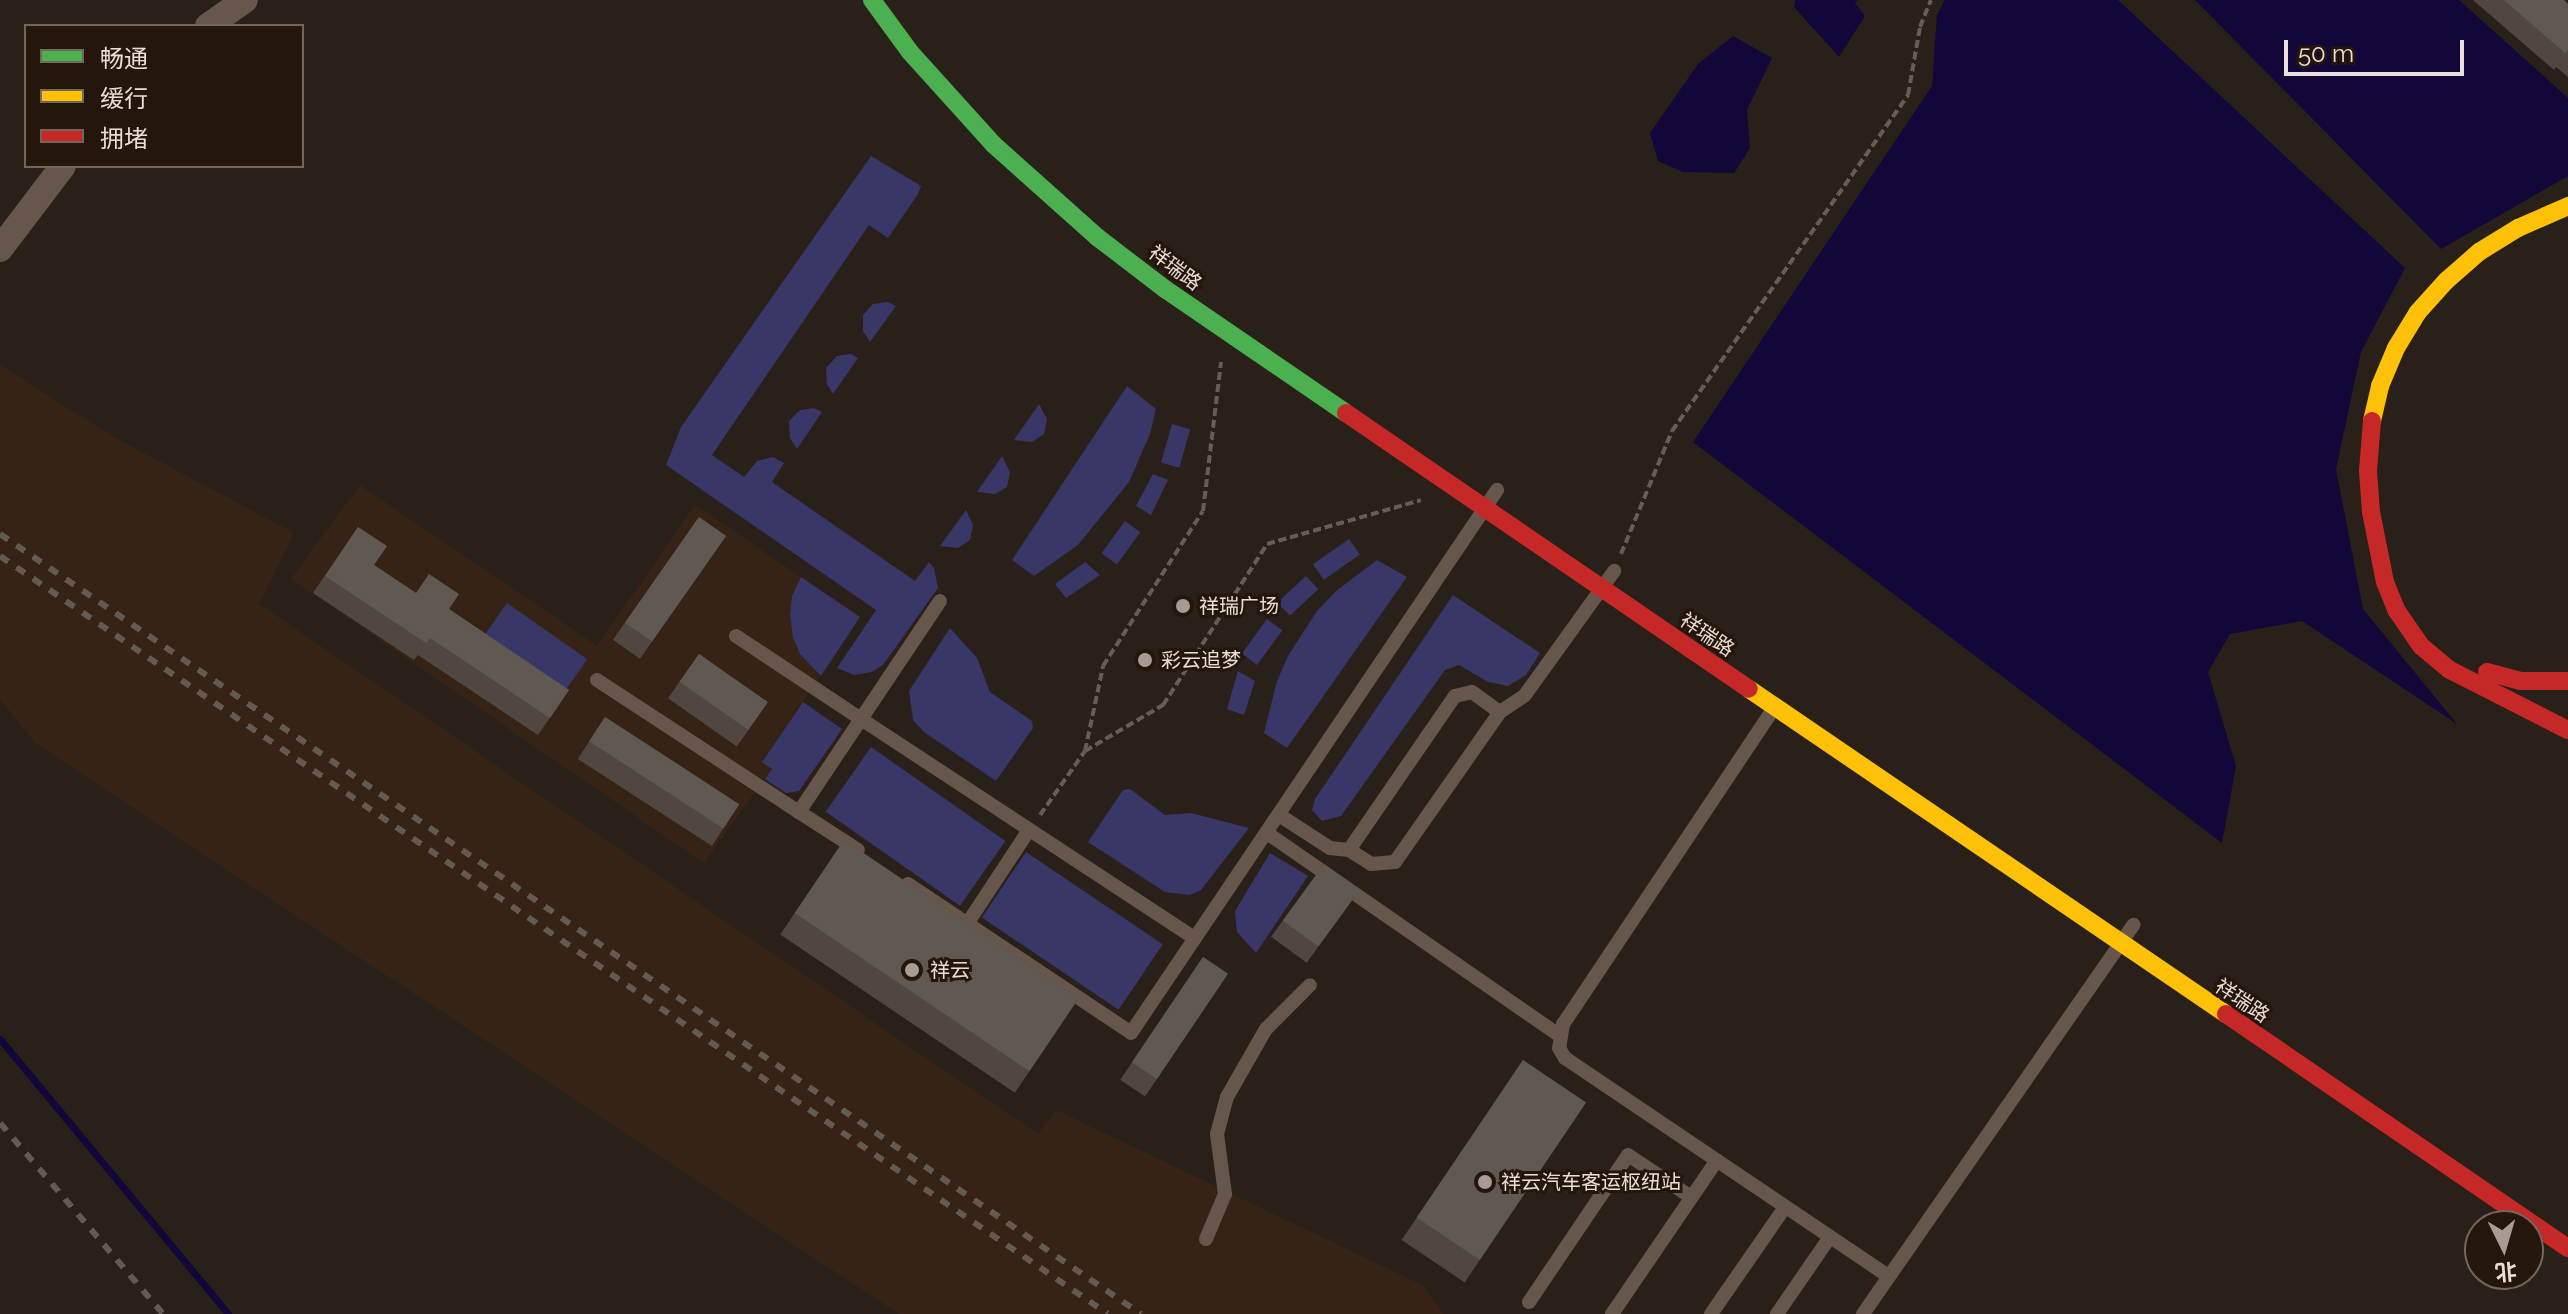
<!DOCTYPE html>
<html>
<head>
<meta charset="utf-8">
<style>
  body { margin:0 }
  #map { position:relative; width:2568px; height:1314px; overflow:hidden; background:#29201a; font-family:Raleway,"Noto Sans SC",sans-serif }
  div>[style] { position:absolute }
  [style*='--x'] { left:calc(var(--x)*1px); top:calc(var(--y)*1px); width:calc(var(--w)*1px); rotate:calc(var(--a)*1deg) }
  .built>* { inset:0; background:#372316 }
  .green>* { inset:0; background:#393668; transform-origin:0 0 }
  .water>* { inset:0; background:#13073a }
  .stream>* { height:7px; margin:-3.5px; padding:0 3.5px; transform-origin:3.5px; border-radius:3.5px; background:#13073a }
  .path>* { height:4px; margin-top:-2px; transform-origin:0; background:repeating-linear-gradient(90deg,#685c54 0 8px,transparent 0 12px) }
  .lane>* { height:14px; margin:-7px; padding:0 7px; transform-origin:7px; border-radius:7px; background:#67564b }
  .street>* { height:26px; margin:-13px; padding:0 13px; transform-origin:13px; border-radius:13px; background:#67564b }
  .fast>* { height:18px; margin:-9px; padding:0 9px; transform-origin:9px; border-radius:9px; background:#4caf50 }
  .slow>* { height:18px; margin:-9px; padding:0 9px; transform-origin:9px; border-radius:9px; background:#ffc107 }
  .jam>* { height:18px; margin:-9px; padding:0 9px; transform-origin:9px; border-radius:9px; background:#c62828 }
  .rail>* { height:6px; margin-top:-3px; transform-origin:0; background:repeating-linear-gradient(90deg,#645a52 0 10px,transparent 0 20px) }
  .wall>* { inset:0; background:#504742; transform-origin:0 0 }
  .building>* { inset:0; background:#605852; transform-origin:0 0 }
  .dots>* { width:22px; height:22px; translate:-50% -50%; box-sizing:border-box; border:4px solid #25160b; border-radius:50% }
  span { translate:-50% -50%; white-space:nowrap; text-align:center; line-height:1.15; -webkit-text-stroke:6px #25160b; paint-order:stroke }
  .street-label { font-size:20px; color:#e9ded7 }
  .poi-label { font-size:20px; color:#e9ded7 }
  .left { translate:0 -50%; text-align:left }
  .legend { position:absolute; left:24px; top:24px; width:280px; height:144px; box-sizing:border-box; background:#25160b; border:2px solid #73665d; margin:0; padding:10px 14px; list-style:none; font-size:24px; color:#e9ded7 }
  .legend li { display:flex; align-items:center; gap:16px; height:40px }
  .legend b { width:40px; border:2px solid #73665d }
  .north { position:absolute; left:2464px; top:1210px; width:80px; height:80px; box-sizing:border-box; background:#25160b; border:2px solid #73665d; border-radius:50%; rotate:175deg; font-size:22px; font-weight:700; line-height:32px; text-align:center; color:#e9ded7 }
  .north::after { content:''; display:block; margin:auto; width:28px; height:36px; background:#a69c95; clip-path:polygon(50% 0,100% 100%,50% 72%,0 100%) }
  .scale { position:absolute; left:2284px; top:40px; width:180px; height:36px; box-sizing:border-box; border:4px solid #e9ded7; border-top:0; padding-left:10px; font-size:24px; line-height:28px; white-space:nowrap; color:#e9ded7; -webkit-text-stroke:6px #25160b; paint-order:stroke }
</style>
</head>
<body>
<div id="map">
  <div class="built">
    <div style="clip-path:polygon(0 365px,112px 436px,294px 533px,259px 604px,1038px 1134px,1056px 1110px,1422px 1285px,1444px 1314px,899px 1314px,35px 743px,0 699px)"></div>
    <div style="clip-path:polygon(360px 485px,597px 646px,695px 505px,860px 617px,762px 761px,772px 769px,704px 863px,291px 579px)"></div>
  </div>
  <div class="green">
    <div style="clip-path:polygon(871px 156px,921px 186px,918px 194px,888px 238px,869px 225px,712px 455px,744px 477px,757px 461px,773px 457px,784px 463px,772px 482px,915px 581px,929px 562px,934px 568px,938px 588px,883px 665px,872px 672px,854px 675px,837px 668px,876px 610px,666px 465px,681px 427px)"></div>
    <div style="clip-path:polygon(888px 302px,896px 306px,870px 342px,863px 331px,863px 315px,873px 304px)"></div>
    <div style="clip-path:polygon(851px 354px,858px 358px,833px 394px,827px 384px,826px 368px,837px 356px)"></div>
    <div style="clip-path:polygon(1127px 386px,1156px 409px,1150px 434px,1129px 482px,1078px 545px,1034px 576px,1012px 560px)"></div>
    <div style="clip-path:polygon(1039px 404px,1047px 419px,1044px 434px,1032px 442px,1014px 440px)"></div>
    <div style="clip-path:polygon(814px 408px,822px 412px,797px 449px,790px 438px,789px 421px,800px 410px)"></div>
    <div style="left:1172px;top:424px;width:19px;height:40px;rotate:16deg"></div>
    <div style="clip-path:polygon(1002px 456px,1010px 472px,1007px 487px,995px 494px,977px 492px)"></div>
    <div style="clip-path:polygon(1153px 474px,1168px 480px,1151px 515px,1136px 506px)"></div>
    <div style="clip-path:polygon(966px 510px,973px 525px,970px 540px,958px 548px,940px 546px)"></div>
    <div style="left:1125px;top:521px;width:19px;height:40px;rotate:36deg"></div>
    <div style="left:1349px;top:539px;width:19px;height:44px;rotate:55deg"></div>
    <div style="clip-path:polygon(1377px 560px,1407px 577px,1287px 748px,1264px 733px,1277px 681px,1288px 656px,1317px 611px,1336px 591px)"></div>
    <div style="clip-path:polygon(1085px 562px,1100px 575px,1066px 598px,1055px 584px)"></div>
    <div style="left:1306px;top:576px;width:18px;height:39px;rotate:47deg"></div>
    <div style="clip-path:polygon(801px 577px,860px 617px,821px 676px,800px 654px,793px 637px,790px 615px,792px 596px)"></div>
    <div style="clip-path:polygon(1453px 595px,1540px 653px,1526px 675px,1508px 686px,1488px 682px,1459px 665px,1445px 670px,1341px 816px,1322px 821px,1312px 810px,1315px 799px)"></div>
    <div style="left:507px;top:603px;width:98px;height:42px;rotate:35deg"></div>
    <div style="left:1267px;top:619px;width:19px;height:43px;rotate:36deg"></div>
    <div style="clip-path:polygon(950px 628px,977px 658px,990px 692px,1032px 721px,1033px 728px,996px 781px,924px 732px,913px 720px,909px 691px)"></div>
    <div style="clip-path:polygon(1238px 671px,1255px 681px,1244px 715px,1227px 709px)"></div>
    <div style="clip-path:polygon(803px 702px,842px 729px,799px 791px,786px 793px,765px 779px,772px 769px,762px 762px)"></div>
    <div style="left:871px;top:747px;width:164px;height:79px;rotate:35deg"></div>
    <div style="clip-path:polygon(1130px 789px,1165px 815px,1191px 813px,1249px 828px,1201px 890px,1190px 895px,1165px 892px,1088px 842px,1123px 790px)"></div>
    <div style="left:1026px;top:852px;width:165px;height:79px;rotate:34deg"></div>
    <div style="clip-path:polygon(1270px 853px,1308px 876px,1256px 953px,1237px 932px,1235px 911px)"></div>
  </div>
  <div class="water">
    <div style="clip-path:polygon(1795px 0,1857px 0,1855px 3px,1865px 16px,1839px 57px,1794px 7px)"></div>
    <div style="clip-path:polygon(1945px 0,2118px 0,2405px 268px,2361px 352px,2336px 469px,2363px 609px,2457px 724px,2302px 621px,2230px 634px,2208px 672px,2236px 766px,2222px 843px,1693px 442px,1932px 86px,1937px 15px)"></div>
    <div style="clip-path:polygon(2195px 0,2459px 0,2568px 98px,2568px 176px,2441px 249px)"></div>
    <div style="clip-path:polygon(1733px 36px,1772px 58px,1747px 110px,1750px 148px,1734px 173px,1683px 172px,1658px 161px,1650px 133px,1698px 64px)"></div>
  </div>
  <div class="stream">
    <div style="--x:0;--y:1039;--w:357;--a:50.3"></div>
  </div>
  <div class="path">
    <div style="--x:1621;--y:554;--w:133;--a:-67.5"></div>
    <div style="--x:1672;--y:431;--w:411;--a:-54.9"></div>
    <div style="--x:1908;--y:95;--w:69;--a:-80"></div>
    <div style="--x:1920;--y:27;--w:29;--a:-68"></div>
    <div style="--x:1085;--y:751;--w:91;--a:-30.5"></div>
    <div style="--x:1163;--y:705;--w:192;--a:-57.1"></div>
    <div style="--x:1267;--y:544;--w:160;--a:-15.9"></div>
    <div style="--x:1040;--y:815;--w:78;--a:-54.9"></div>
    <div style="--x:1085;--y:751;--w:87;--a:-78"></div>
    <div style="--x:1103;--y:666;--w:184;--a:-57.2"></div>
    <div style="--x:1203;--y:511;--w:150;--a:-83.1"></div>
  </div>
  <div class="lane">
    <div style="--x:940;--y:601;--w:142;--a:123.8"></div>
    <div style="--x:861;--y:719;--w:399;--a:33.3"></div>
    <div style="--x:736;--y:636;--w:150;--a:33.6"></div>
    <div style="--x:861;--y:719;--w:112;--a:123.7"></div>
    <div style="--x:799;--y:812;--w:70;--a:32.8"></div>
    <div style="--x:597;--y:680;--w:241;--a:33.2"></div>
    <div style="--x:1774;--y:708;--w:380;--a:123.7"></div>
    <div style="--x:1563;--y:1024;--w:24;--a:99"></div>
    <div style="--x:1559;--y:1048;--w:12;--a:59"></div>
    <div style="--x:1565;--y:1058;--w:390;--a:34"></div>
    <div style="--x:1279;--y:815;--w:61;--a:32.9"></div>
    <div style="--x:1330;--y:848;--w:19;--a:6"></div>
    <div style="--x:1349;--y:850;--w:26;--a:32"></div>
    <div style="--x:1371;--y:864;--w:24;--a:-5"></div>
    <div style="--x:1395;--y:862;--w:183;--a:-55"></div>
    <div style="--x:1500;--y:712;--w:30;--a:-34"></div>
    <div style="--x:1525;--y:695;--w:153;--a:-54.3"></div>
    <div style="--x:1267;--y:833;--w:355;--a:34.7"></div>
    <div style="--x:1349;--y:850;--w:187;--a:-55.5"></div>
    <div style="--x:1455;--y:696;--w:17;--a:-13"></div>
    <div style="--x:1472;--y:692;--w:34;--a:36"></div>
    <div style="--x:908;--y:884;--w:268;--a:33.7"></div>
    <div style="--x:1131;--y:1033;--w:655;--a:-56.02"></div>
    <div style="--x:967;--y:924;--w:113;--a:-56.6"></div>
    <div style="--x:1206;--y:1239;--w:49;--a:-67.1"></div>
    <div style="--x:1225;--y:1194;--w:61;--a:-97.6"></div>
    <div style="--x:1217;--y:1134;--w:38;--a:-75"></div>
    <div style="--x:1227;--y:1097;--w:78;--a:-60.2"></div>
    <div style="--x:1266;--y:1029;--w:62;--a:-45"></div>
    <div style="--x:1529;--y:1302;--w:177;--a:-56"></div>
    <div style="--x:1628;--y:1155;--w:76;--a:33.7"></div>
    <div style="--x:1612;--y:1314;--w:186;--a:-55.7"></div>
    <div style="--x:1711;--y:1314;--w:130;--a:-55.3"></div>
    <div style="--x:1777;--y:1314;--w:93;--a:-55.5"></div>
    <div style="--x:1863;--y:1314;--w:474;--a:-55.2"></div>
  </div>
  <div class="street">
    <div style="--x:208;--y:26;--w:45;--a:-35.1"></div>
    <div style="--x:0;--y:249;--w:104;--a:-52.8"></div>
  </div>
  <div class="fast">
    <div style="--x:872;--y:0;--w:64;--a:53.8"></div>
    <div style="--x:910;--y:52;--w:124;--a:47.9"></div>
    <div style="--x:993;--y:144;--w:140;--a:41.8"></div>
    <div style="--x:1097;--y:237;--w:86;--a:37.4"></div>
    <div style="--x:1165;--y:289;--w:219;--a:34.4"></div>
  </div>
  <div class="slow">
    <div style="--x:2372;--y:421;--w:36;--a:-77"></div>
    <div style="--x:2380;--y:386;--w:41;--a:-67.2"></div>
    <div style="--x:2396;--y:348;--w:42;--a:-58.6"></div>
    <div style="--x:2418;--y:312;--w:42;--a:-47.9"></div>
    <div style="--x:2446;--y:281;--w:44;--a:-41.3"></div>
    <div style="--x:2479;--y:252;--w:46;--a:-31.6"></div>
    <div style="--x:2518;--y:228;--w:55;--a:-23.7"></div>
    <div style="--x:1749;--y:689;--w:577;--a:34.27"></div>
  </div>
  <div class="jam">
    <div style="--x:1346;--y:413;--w:488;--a:34.4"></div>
    <div style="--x:2372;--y:421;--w:50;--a:94.6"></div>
    <div style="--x:2368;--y:471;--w:41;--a:85.8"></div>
    <div style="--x:2371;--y:512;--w:71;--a:78.7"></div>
    <div style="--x:2385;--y:582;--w:31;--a:68"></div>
    <div style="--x:2397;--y:611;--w:42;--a:55.6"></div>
    <div style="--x:2421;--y:646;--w:38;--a:40"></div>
    <div style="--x:2450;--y:670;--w:132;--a:27"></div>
    <div style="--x:2487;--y:672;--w:34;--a:15"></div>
    <div style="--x:2520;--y:681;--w:48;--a:0"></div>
    <div style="--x:2226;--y:1014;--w:414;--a:34.4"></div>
  </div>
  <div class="rail">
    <div style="--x:0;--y:534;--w:1382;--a:34.36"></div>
    <div style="--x:0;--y:556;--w:1342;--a:34.38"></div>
    <div style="--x:0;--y:1123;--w:251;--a:49.5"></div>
  </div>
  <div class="wall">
    <div style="clip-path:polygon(2473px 0,2564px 0,2568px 4px,2568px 77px,2556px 67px,2554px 70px)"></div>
    <div style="left:699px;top:517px;width:33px;height:150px;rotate:35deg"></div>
    <div style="clip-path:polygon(358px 527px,374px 565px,416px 593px,449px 609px,569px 690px,538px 735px,418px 655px,414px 660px,313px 593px)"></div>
    <div style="left:699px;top:654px;width:84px;height:54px;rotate:35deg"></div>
    <div style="left:605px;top:717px;width:160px;height:50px;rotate:33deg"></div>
    <div style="left:844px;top:840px;width:283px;height:114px;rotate:34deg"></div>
    <div style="left:1324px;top:864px;width:44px;height:90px;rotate:36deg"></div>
    <div style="left:1203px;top:957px;width:30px;height:148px;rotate:34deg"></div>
    <div style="left:1523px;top:1060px;width:76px;height:217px;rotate:34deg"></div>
  </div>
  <div class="building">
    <div style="clip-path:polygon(2504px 0,2564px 0,2568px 4px,2568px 50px,2565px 53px)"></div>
    <div style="left:699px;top:517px;width:33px;height:129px;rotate:35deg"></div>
    <div style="clip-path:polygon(358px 527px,387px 546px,374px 565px,416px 593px,429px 574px,459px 594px,449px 609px,569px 690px,550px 718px,430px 638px,426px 643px,325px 576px)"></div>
    <div style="left:699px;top:654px;width:84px;height:34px;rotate:35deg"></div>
    <div style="left:605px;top:717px;width:160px;height:29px;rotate:33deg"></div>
    <div style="left:844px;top:840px;width:283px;height:88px;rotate:34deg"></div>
    <div style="left:1324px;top:864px;width:44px;height:70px;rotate:36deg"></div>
    <div style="left:1203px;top:957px;width:30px;height:127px;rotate:34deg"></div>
    <div style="left:1523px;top:1060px;width:76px;height:190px;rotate:34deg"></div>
  </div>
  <div class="dots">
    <div style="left:1183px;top:606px;background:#a69c95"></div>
    <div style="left:1145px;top:660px;background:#a69c95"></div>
    <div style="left:912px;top:970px;background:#a69c95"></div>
    <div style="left:1485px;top:1182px;background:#a69c95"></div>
  </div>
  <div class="street-label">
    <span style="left:1175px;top:268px;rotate:37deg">祥瑞路</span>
    <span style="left:1707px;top:635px;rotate:34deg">祥瑞路</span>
    <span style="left:2242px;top:1001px;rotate:34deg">祥瑞路</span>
  </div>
  <div class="poi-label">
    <span class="left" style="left:1199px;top:606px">祥瑞广场</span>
    <span class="left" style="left:1161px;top:660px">彩云追梦</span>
    <span class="left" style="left:930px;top:970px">祥云</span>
    <span class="left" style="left:1501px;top:1182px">祥云汽车客运枢纽站</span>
  </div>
  <ul class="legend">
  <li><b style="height:10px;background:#4caf50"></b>畅通</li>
  <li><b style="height:10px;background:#ffc107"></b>缓行</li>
  <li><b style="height:10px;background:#c62828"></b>拥堵</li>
  </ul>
  <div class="north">北</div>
  <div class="scale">50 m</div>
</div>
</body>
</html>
